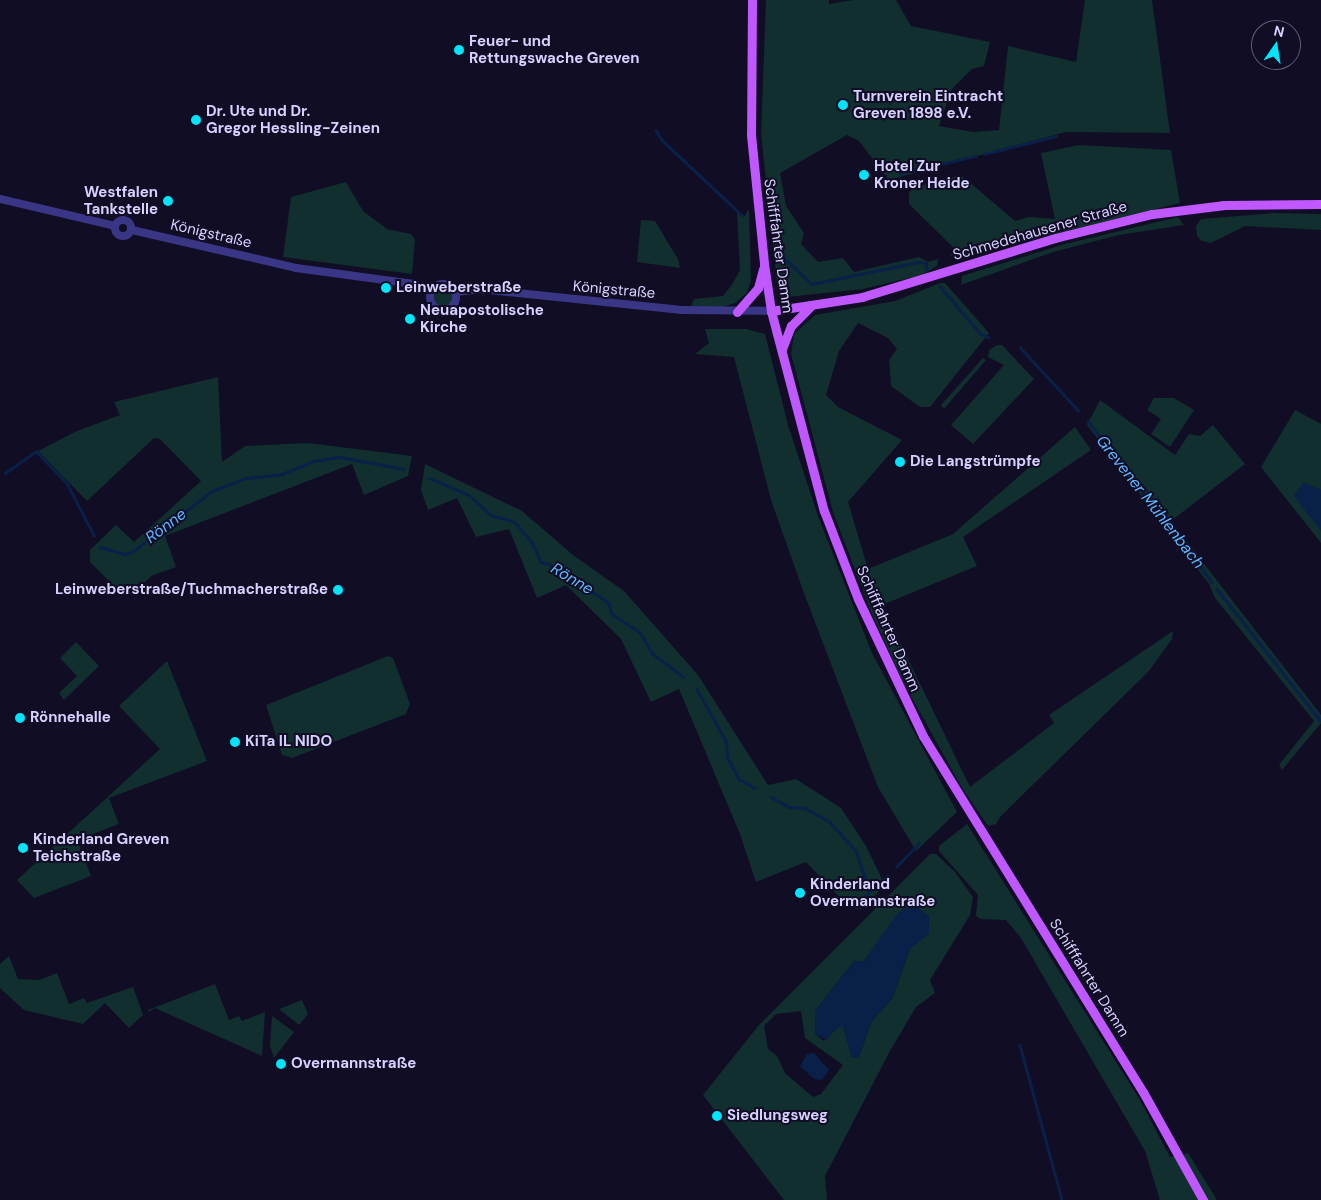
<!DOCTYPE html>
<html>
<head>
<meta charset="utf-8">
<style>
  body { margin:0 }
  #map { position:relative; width:1321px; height:1200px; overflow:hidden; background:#110d25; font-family:"DM Sans",sans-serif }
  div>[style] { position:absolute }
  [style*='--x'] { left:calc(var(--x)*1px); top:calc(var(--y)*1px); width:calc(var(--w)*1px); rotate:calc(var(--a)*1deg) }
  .green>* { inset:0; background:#102f2e }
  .round { border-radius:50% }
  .water>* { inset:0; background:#092148 }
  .stream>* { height:2.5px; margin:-1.25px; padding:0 1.25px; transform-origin:1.25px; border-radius:1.25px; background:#092148 }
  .minor>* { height:8px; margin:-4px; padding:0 4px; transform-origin:4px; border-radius:4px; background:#393686 }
  .minor>.ring { margin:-4px; padding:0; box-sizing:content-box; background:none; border:8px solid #393686; border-radius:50% }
  .major>* { height:9px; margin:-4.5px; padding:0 4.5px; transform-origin:4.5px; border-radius:4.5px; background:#c058ff }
  .dots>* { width:14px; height:14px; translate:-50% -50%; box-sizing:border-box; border:2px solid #110d25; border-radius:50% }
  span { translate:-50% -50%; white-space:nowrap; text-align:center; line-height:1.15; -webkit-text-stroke:4px #110d25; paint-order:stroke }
  .poi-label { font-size:15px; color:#d6d1ff; font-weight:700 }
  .left { translate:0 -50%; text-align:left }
  .right { translate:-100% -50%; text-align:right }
  .street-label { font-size:15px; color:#d6d1ff }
  .water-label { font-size:16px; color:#5fb6ff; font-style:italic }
  .north { position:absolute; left:1251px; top:20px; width:50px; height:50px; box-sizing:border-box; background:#110d25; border:1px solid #605b7c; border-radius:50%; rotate:13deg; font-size:14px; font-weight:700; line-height:20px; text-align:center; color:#d6d1ff }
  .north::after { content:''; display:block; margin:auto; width:18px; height:22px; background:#00e4fc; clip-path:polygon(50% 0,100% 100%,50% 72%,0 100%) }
</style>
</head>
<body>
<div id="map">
  <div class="green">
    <div style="clip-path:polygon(766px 0,829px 0,829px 4px,853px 0,896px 0,911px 26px,990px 42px,984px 66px,972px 69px,952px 89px,939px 126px,973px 132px,999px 130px,1008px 46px,1076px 62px,1085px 0,1152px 0,1170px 133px,1066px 132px,892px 179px,891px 183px,859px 141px,847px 135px,780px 173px,786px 206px,804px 233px,801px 244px,818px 262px,843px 258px,854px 272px,919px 257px,928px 262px,938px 259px,937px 266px,922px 275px,863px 289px,787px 297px,778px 291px,761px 134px)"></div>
    <div style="clip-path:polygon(1079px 145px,1171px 150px,1180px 203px,955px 259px,950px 255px,959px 253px,909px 204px,909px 192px,916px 187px,961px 175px,1015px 221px,1029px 217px,1055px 219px,1041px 153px)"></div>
    <div style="clip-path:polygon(346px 182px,363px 211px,387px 229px,411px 234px,415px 240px,412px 274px,283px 257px,291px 197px)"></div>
    <div style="clip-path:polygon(749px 209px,751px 280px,747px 293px,735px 303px,719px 308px,691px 306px,694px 299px,723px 296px,733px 283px,740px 270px,737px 211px,744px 217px)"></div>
    <div style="clip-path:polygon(1274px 213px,1321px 214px,1321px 230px,1245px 226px,1211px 243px,1202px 241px,1197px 236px,1196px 226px,1201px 219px)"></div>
    <div style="clip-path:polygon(1178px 217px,1184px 225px,1119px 235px,1053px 252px,961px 285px,962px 276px,1065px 244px)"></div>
    <div style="clip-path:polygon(641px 220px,655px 221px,678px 259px,680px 268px,637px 262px)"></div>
    <div style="clip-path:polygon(940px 283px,945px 283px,989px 333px,930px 407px,920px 407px,891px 386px,889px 360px,897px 349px,888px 338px,858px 323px,839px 351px,826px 395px,838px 407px,902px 440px,848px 502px,868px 569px,953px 534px,1075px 427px,1091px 450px,963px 537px,977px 566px,882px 605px,970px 787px,1054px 723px,1049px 715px,1173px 631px,1172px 639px,1149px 671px,1001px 816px,996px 824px,988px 826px,962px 788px,901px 678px,870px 609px,833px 512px,791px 354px,794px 334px,815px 315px,895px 301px)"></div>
    <div class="round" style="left:434px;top:288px;width:18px;height:18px"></div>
    <div style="clip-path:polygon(705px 329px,746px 329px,765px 334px,788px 425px,818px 516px,872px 653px,957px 812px,916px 851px,878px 787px,805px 596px,771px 500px,734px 357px,695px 354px,709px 343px)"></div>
    <div style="clip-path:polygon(997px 345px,1002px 345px,1034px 379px,973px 444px,951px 425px,1004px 365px,988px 357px,989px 350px)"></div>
    <div style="clip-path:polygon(983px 358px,986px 360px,944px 409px,941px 405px)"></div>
    <div style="clip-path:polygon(218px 377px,222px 462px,245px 446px,308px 443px,412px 456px,408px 476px,364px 495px,352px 464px,165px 536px,176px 567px,151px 576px,134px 594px,122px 594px,90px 562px,90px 550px,116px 525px,134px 542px,201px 481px,160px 439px,154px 438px,87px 501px,38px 451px,77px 431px,120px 415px,114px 402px)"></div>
    <div style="clip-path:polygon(1154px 398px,1174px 398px,1194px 410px,1170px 447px,1151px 434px,1161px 419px,1147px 410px)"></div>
    <div style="clip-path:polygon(1100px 400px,1175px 455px,1189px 434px,1200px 436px,1213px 425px,1245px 464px,1171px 521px,1321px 715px,1321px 723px,1282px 770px,1279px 765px,1314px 721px,1215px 598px,1209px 584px,1087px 425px)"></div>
    <div style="clip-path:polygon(1295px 410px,1321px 424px,1321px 543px,1261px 467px)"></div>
    <div style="clip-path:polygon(425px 464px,522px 511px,573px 555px,624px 591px,698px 675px,768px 785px,796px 779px,841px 808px,866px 846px,885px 885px,863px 908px,856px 909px,845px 903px,806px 862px,756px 882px,740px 834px,679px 689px,651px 702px,621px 639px,566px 585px,537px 598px,509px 529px,476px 537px,457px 498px,428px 510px,421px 490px)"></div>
    <div style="clip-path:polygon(76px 642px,99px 666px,64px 700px,59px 693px,77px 676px,60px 658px)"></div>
    <div style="clip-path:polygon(388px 656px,393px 658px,410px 704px,406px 714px,292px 758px,282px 755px,266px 705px)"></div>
    <div style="clip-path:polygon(167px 661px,207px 761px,109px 798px,119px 824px,85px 837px,79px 844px,91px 876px,34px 898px,17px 880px,160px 749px,119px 706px)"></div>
    <div style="clip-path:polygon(967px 824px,1140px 1100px,1170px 1157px,1188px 1153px,1217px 1200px,1160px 1200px,1145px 1151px,1021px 938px,1006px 920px,981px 919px,976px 916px,978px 895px,939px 851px,939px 846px)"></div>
    <div style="clip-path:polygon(evenodd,930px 854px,936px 854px,955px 872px,973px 897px,970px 915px,930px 980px,935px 993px,916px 1007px,890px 1051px,825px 1176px,827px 1200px,784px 1200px,703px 1095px,759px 1025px,930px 854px,903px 909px,929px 933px,910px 949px,892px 999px,871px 1022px,859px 1057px,852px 1058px,843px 1026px,839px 1026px,824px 1041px,815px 1034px,815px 1011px,854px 961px,863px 962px,903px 909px,930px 854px,801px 1011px,805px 1038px,843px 1065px,821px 1094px,813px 1097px,785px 1073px,777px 1056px,768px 1049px,764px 1026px,776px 1014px,801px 1011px)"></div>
    <div style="clip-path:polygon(9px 956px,18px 979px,39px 980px,57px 973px,69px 1004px,84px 998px,87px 1003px,133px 987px,143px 1015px,129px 1028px,105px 1003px,83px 1024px,24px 1010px,0 988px,0 964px)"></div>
    <div style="clip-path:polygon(215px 984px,229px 1020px,239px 1016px,242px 1021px,265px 1012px,262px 1056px,155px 1008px,149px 1012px,148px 1010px)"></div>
    <div style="clip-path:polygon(302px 1000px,308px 1014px,299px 1025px,279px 1009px)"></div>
    <div style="clip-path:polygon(272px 1016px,294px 1032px,274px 1058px,270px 1046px)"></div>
  </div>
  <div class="water">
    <div style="clip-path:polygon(1304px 482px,1321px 490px,1321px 531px,1294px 496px)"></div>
    <div style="clip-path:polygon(910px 906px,920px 909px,929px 916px,929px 933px,910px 949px,892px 999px,871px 1022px,859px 1057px,852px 1058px,843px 1026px,834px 1030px,827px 1040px,815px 1034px,815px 1011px,854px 961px,863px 962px,898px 913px)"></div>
    <div style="clip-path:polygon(814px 1053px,829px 1070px,822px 1080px,814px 1079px,800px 1066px,807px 1054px)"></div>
  </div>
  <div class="stream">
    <div style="--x:656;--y:130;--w:12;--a:59"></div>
    <div style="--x:662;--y:140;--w:110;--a:43.2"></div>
    <div style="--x:984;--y:154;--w:74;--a:-14"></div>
    <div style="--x:900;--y:173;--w:78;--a:-12.6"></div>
    <div style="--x:774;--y:248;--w:52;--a:43.5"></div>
    <div style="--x:812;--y:284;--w:108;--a:-11.7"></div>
    <div style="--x:918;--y:262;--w:8;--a:7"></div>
    <div style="--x:926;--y:263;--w:7;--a:82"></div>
    <div style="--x:940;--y:286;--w:63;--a:49.5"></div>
    <div style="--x:981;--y:334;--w:8;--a:23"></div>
    <div style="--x:1020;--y:347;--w:86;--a:47.4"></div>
    <div style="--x:1088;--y:421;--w:203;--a:52.4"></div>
    <div style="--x:5;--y:473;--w:38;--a:-35"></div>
    <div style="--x:36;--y:451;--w:45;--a:45.9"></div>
    <div style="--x:67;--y:483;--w:59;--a:62.6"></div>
    <div style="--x:429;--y:478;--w:43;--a:23"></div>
    <div style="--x:469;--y:495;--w:30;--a:42"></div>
    <div style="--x:491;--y:515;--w:25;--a:16"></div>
    <div style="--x:515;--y:522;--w:26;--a:50"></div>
    <div style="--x:532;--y:542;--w:22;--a:66"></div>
    <div style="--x:541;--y:562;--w:15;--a:16"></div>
    <div style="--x:555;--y:566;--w:65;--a:34.4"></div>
    <div style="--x:609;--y:603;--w:11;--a:75"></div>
    <div style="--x:612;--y:614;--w:33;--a:33"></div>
    <div style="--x:640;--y:632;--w:24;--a:60"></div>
    <div style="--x:652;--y:653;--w:39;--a:37"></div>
    <div style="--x:100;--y:547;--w:26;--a:16"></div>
    <div style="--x:125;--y:554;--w:7;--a:-16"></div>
    <div style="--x:132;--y:552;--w:101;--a:-37.3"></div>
    <div style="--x:212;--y:491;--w:36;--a:-21"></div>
    <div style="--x:246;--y:478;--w:36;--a:-6"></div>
    <div style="--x:282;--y:474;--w:35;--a:-22"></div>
    <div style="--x:314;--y:461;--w:26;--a:-9"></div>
    <div style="--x:340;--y:457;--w:65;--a:10.6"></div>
    <div style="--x:1217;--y:589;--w:168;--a:51.8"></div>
    <div style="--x:697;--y:689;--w:60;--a:60.9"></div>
    <div style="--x:726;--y:741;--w:17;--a:83"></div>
    <div style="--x:728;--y:758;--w:24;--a:62"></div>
    <div style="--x:739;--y:779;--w:18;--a:29"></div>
    <div style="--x:771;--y:797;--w:21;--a:28"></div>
    <div style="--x:790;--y:807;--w:15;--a:4"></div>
    <div style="--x:805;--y:808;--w:29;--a:29"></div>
    <div style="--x:830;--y:822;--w:39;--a:48"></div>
    <div style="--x:856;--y:851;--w:42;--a:70.7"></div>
    <div style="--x:896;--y:867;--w:33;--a:-46"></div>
    <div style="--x:858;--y:902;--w:39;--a:-42"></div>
    <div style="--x:1020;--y:1045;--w:161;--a:74.8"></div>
  </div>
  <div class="minor">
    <div style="--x:0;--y:199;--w:118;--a:13.2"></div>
    <div class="ring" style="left:115px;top:220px;width:8px;height:8px"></div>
    <div style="--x:132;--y:230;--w:168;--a:13"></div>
    <div style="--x:296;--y:268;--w:119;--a:7.7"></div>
    <div style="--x:414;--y:284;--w:18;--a:22"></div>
    <div class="ring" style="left:430px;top:284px;width:18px;height:18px"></div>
    <div style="--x:456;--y:292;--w:23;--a:-7"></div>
    <div style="--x:479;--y:289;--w:204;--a:5.9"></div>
    <div style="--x:682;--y:310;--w:89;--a:0.6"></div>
  </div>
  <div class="major">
    <div style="--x:752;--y:0;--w:135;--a:90.4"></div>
    <div style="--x:751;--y:135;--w:130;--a:84.2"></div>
    <div style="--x:764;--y:264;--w:48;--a:81.5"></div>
    <div style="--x:771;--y:311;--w:207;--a:75.2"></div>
    <div style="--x:824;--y:511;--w:94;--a:68.9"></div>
    <div style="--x:858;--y:599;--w:152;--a:64.6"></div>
    <div style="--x:923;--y:736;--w:418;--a:58.3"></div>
    <div style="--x:1143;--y:1092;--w:124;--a:60.9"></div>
    <div style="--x:771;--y:311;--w:92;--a:-8.7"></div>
    <div style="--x:862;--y:297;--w:202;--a:-17"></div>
    <div style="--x:1055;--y:238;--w:100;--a:-13.9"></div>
    <div style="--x:1152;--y:214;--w:73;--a:-7.1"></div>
    <div style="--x:1224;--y:205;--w:97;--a:-0.6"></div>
    <div style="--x:737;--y:312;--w:32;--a:-49"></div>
    <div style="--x:758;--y:288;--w:20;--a:-75"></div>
    <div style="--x:782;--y:349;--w:25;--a:-69"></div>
    <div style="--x:791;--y:326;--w:27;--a:-45"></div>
  </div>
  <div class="dots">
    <div style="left:459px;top:50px;background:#00e4fc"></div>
    <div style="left:843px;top:105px;background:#00e4fc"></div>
    <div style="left:196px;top:120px;background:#00e4fc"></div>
    <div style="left:864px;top:175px;background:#00e4fc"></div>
    <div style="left:168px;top:201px;background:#00e4fc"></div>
    <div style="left:386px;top:288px;background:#00e4fc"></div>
    <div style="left:410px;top:319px;background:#00e4fc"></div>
    <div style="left:900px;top:462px;background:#00e4fc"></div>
    <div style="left:338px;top:590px;background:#00e4fc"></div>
    <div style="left:20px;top:718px;background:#00e4fc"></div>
    <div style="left:235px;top:742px;background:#00e4fc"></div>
    <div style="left:23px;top:848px;background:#00e4fc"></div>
    <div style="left:800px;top:893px;background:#00e4fc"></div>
    <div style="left:281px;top:1064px;background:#00e4fc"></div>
    <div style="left:717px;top:1116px;background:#00e4fc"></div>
  </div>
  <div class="poi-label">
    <span class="left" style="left:469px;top:50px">Feuer- und<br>Rettungswache Greven</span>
    <span class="left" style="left:853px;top:105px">Turnverein Eintracht<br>Greven 1898 e.V.</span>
    <span class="left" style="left:206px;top:120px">Dr. Ute und Dr.<br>Gregor Hessling-Zeinen</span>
    <span class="left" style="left:874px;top:175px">Hotel Zur<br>Kroner Heide</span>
    <span class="right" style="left:158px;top:201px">Westfalen<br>Tankstelle</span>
    <span class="left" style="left:396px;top:288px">Leinweberstraße</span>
    <span class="left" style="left:420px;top:319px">Neuapostolische<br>Kirche</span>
    <span class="left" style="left:910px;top:462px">Die Langstrümpfe</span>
    <span class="right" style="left:328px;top:590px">Leinweberstraße/Tuchmacherstraße</span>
    <span class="left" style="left:30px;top:718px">Rönnehalle</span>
    <span class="left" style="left:245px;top:742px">KiTa IL NIDO</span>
    <span class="left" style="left:33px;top:848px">Kinderland Greven<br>Teichstraße</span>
    <span class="left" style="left:810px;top:893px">Kinderland<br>Overmannstraße</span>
    <span class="left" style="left:291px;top:1064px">Overmannstraße</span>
    <span class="left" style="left:727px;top:1116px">Siedlungsweg</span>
  </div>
  <div class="street-label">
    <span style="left:1040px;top:231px;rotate:-16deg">Schmedehausener Straße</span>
    <span style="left:211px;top:234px;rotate:13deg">Königstraße</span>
    <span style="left:778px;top:246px;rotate:82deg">Schifffahrter Damm</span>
    <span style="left:614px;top:290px;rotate:5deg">Königstraße</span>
    <span style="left:888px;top:629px;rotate:66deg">Schifffahrter Damm</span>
    <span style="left:1089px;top:978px;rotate:58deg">Schifffahrter Damm</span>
  </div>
  <div class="water-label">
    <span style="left:1150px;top:502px;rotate:52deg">Grevener Mühlenbach</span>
    <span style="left:166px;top:526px;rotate:-37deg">Rönne</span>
    <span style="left:572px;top:579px;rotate:31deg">Rönne</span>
  </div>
  <div class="north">N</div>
</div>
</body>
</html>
